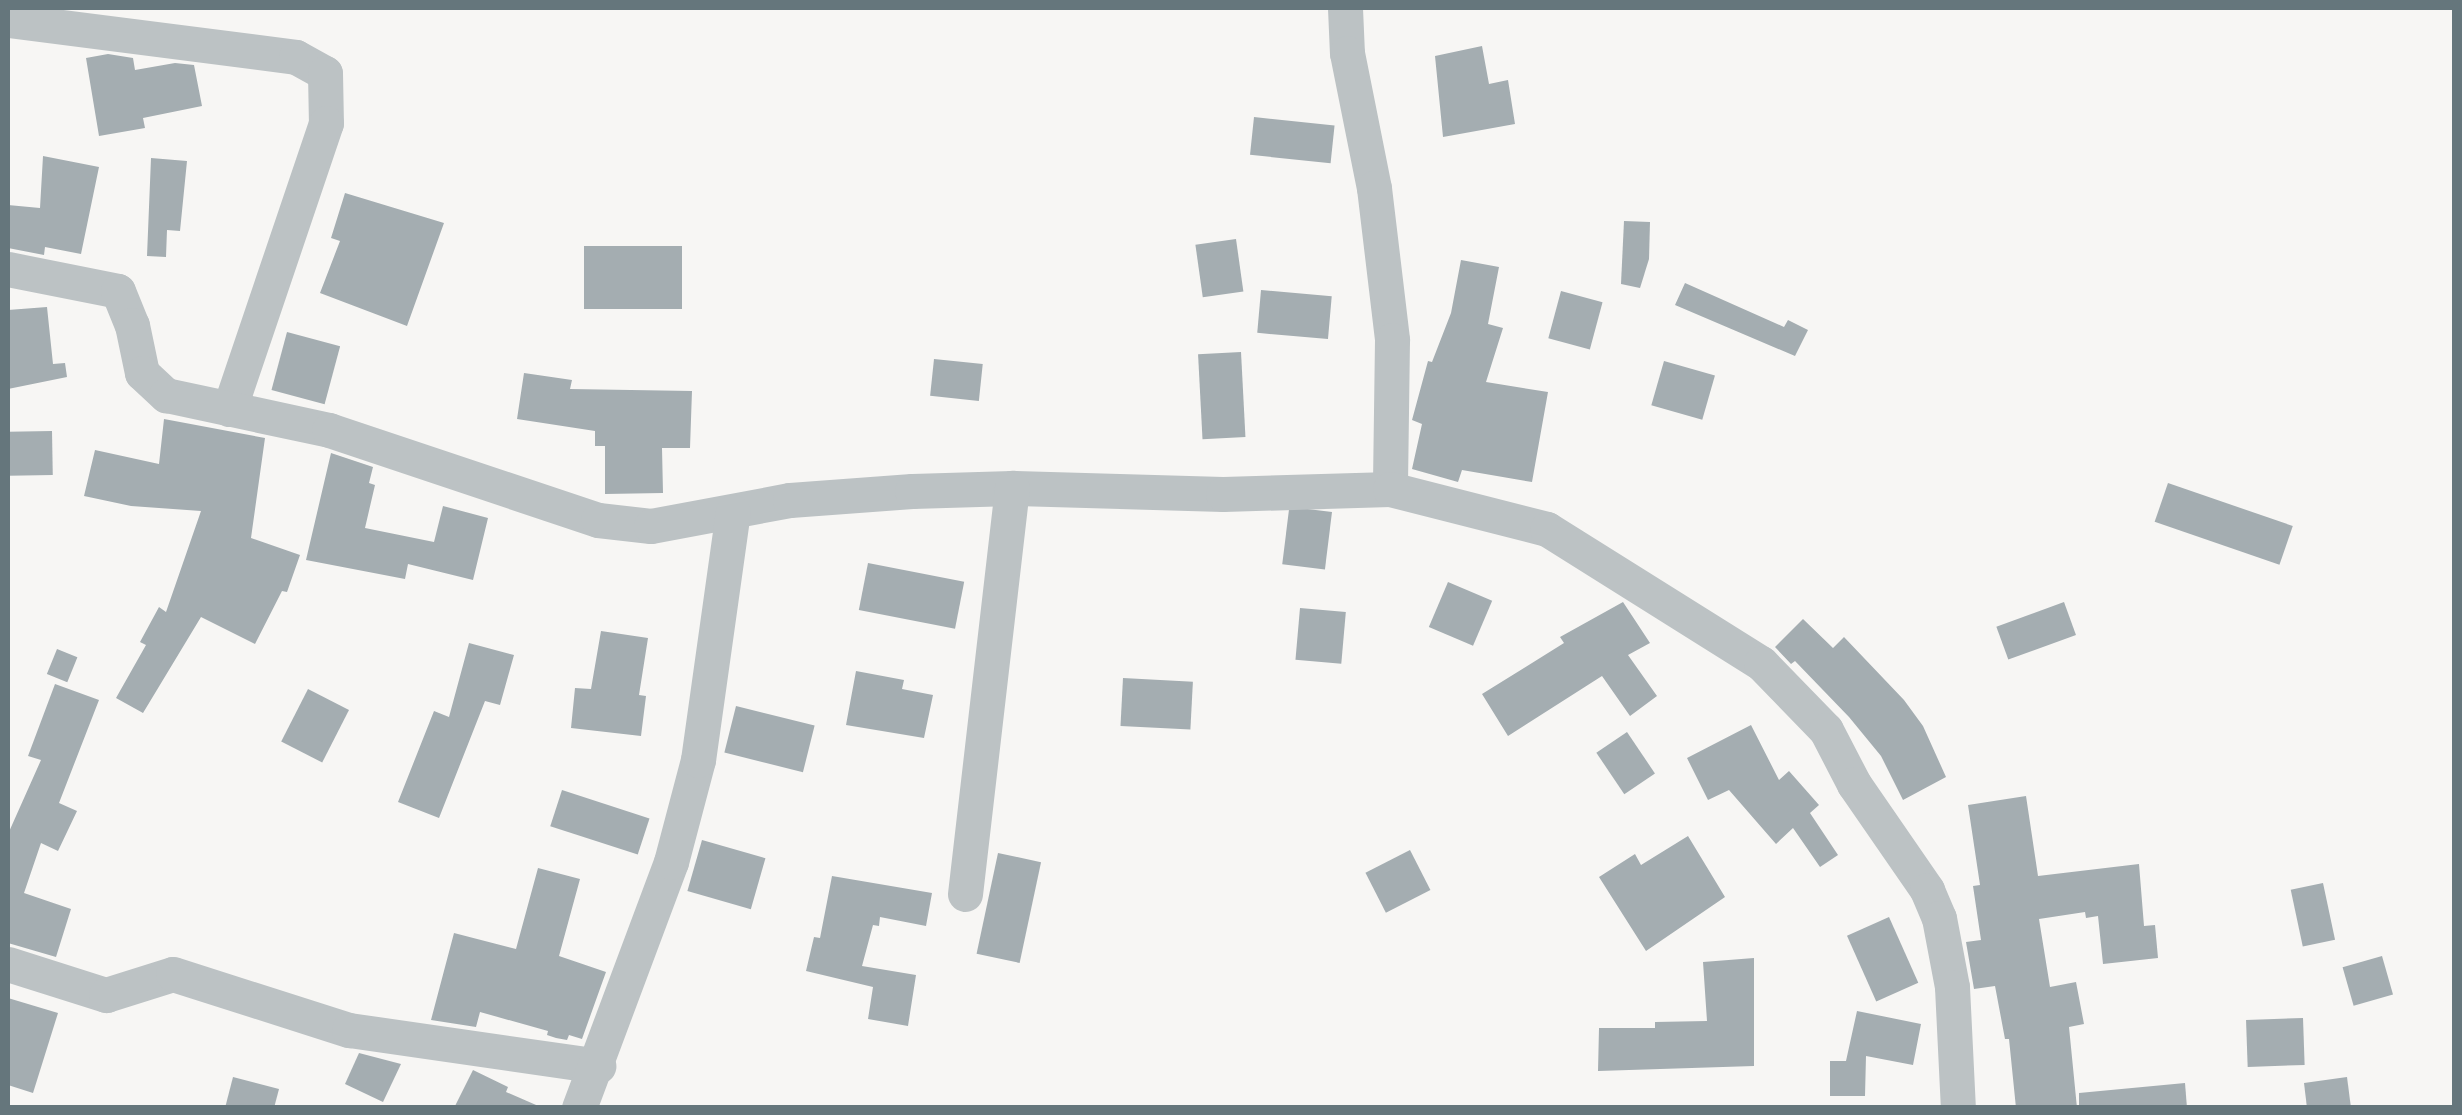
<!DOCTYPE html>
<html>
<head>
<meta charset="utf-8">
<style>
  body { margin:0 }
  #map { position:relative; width:2462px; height:1115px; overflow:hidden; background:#f7f6f4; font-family:Cabin,sans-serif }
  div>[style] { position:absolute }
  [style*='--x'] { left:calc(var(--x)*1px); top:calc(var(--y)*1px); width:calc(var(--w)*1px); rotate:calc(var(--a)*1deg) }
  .building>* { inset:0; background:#a4adb1; transform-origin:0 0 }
  .minor>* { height:35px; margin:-17.5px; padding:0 17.5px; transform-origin:17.5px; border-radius:17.5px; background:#bcc2c4 }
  span { translate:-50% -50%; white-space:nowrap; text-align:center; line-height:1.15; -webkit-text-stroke:10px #fff; paint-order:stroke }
  .frame { position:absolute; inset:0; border:10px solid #65767c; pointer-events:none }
</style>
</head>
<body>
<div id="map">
  <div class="building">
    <div style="clip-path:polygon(1482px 46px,1489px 84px,1508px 80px,1515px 124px,1443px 137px,1435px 56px)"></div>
    <div style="clip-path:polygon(108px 54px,133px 58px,135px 70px,175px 63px,194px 65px,202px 106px,143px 118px,145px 128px,99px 136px,86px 58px)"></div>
    <div style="left:1254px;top:117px;width:81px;height:38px;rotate:6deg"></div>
    <div style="clip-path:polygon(43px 156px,99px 167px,81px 254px,45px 247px,44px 255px,8px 248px,8px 205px,40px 208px)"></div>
    <div style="clip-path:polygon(151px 158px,187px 161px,180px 231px,167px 230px,166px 257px,147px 256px)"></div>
    <div style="clip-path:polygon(345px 193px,444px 223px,407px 326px,320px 293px,340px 241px,331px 238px)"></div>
    <div style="clip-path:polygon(1624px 221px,1650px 222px,1649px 259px,1640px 288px,1621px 284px)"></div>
    <div style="left:1236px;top:239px;width:53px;height:41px;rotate:82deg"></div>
    <div style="left:682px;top:246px;width:63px;height:98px;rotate:90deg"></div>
    <div style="clip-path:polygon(1461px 260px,1499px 267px,1488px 324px,1503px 328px,1486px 382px,1548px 392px,1532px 482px,1462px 470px,1458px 482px,1412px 469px,1422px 424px,1412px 420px,1428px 361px,1432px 362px,1451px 313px)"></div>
    <div style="clip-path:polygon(1685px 283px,1784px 327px,1788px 320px,1808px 330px,1795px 356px,1675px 305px)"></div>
    <div style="left:1261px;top:290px;width:71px;height:43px;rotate:5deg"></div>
    <div style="left:1561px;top:291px;width:43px;height:49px;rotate:15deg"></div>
    <div style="clip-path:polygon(47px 307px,53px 364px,65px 363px,67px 377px,8px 389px,8px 310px)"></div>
    <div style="left:287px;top:332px;width:55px;height:60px;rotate:15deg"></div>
    <div style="left:1241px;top:352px;width:85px;height:43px;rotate:87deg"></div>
    <div style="left:934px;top:359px;width:49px;height:37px;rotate:6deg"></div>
    <div style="left:1664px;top:361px;width:53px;height:46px;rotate:16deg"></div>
    <div style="clip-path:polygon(524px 373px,572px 380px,570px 389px,692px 391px,690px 448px,662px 448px,663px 493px,605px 494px,605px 446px,595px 446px,595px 431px,517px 419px)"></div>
    <div style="clip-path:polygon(164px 419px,265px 438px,251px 538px,300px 555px,287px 592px,282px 591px,255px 644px,201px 617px,143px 713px,116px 698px,146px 645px,140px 642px,159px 607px,166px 612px,201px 511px,131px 506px,84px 496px,95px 450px,159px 464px)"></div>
    <div style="left:52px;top:431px;width:44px;height:44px;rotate:89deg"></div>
    <div style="clip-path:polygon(331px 453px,373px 467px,369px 483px,375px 485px,365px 528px,434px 542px,443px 506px,488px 518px,473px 580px,408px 564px,405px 579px,306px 560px)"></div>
    <div style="left:2168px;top:483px;width:132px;height:41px;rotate:19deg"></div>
    <div style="left:1332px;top:512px;width:58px;height:43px;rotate:97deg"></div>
    <div style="left:868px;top:563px;width:98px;height:48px;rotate:11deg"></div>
    <div style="left:1448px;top:582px;width:48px;height:49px;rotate:23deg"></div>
    <div style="clip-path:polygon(1623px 602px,1650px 643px,1628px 655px,1657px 696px,1630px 716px,1602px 676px,1508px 736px,1482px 694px,1564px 643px,1560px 637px)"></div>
    <div style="left:2064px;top:602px;width:35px;height:72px;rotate:70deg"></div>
    <div style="left:1300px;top:608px;width:46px;height:52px;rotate:5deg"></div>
    <div style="clip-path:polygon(1803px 619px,1833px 648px,1844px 637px,1904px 700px,1923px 726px,1946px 777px,1903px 800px,1881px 756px,1849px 717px,1795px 661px,1791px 664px,1775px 647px)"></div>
    <div style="clip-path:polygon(601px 631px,648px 638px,639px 695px,646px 696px,641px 736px,571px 728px,575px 688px,591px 689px)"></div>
    <div style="clip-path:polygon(469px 643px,514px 655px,500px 705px,485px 701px,439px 818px,398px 802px,434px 711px,449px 717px)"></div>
    <div style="left:57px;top:649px;width:22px;height:27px;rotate:22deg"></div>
    <div style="clip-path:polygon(856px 671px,904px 680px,902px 689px,933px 695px,924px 738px,846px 725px)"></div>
    <div style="left:1123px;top:678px;width:70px;height:48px;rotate:3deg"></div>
    <div style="clip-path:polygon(55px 684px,99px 700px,59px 803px,77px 811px,58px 851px,41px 843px,24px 893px,71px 909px,56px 957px,8px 943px,8px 834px,41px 760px,28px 756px)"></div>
    <div style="left:308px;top:689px;width:46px;height:59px;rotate:27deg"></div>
    <div style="left:736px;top:706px;width:81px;height:48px;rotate:14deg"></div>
    <div style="clip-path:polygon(1751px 725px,1779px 780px,1789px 771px,1819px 805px,1810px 813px,1838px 855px,1820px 867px,1793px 828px,1776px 844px,1729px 790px,1708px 800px,1687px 758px)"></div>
    <div style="left:1627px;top:732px;width:50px;height:37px;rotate:56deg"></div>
    <div style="left:562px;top:790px;width:92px;height:38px;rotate:18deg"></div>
    <div style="clip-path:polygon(2026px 796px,2038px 876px,2139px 864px,2144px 926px,2155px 925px,2158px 958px,2103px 964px,2098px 916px,2086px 918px,2085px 912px,2039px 919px,2050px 987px,2076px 982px,2084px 1024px,2069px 1027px,2077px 1108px,2016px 1108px,2009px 1039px,2005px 1039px,1995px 986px,1974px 989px,1966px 942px,1981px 940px,1973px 886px,1980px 885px,1968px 805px)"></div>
    <div style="clip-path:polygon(1688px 836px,1725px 897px,1646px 951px,1599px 877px,1635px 854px,1641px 865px)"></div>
    <div style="left:702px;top:840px;width:66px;height:53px;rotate:16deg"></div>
    <div style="left:1410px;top:850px;width:45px;height:50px;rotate:63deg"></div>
    <div style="left:998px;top:853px;width:44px;height:103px;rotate:12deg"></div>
    <div style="clip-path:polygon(538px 868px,580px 879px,559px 956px,606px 972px,582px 1039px,569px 1035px,567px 1040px,556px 1038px,547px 1035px,548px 1031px,480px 1012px,476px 1027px,431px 1020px,454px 933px,516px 949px)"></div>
    <div style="clip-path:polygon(832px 876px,932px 893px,926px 926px,880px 917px,879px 926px,873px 925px,862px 966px,916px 975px,908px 1026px,868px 1019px,873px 987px,806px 971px,814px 937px,820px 938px)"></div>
    <div style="left:2323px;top:883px;width:58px;height:33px;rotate:78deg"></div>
    <div style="left:1889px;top:917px;width:72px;height:46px;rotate:66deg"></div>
    <div style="left:2382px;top:956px;width:40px;height:41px;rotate:74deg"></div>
    <div style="clip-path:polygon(1754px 958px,1754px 1066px,1598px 1071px,1599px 1028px,1655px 1028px,1655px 1022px,1707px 1021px,1703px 962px)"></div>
    <div style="clip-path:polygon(8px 998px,58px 1013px,33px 1093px,8px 1085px)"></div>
    <div style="clip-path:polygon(1857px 1011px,1921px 1024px,1913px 1065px,1866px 1056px,1865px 1096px,1830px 1096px,1830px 1061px,1846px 1061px)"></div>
    <div style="left:2303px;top:1018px;width:47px;height:57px;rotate:88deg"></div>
    <div style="clip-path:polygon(359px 1053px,401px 1064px,383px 1102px,345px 1084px)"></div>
    <div style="clip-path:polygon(473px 1070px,508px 1087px,506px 1092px,543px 1108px,454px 1108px)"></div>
    <div style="clip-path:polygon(233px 1077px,279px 1089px,274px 1108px,225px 1108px)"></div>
    <div style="clip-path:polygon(2347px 1077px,2351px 1108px,2307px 1108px,2304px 1083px)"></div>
    <div style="clip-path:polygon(2185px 1083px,2187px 1108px,2079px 1108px,2079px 1093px)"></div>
  </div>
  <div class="minor">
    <div style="--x:1345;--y:8;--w:45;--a:87.5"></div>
    <div style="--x:1347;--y:53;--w:138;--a:78.7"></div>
    <div style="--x:1374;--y:188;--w:153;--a:83.2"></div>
    <div style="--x:1392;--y:340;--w:149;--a:90.8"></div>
    <div style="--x:8;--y:20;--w:290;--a:7.3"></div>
    <div style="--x:296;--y:57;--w:33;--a:29"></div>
    <div style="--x:325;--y:73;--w:50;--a:88.9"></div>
    <div style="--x:326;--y:123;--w:302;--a:108.7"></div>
    <div style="--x:8;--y:269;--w:112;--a:11.3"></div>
    <div style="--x:118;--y:291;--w:37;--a:68"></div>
    <div style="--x:132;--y:325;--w:49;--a:78.2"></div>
    <div style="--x:142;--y:373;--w:33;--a:43"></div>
    <div style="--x:166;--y:395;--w:167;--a:12.1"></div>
    <div style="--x:329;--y:430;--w:284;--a:18.5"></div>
    <div style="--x:598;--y:520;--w:53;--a:6.5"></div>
    <div style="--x:651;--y:526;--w:141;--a:-10.6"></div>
    <div style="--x:790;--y:500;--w:122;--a:-4.2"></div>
    <div style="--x:912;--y:491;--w:100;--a:-1.7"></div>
    <div style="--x:1012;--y:488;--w:211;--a:1.6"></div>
    <div style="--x:1223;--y:494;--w:167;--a:-1.7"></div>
    <div style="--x:1390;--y:489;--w:162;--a:14.3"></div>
    <div style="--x:1547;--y:529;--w:252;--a:32.1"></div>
    <div style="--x:1761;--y:663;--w:93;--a:45.9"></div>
    <div style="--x:1826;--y:730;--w:61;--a:62.6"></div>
    <div style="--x:1854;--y:784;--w:129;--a:55.4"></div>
    <div style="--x:1927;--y:890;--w:30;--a:67"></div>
    <div style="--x:1939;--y:918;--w:70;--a:79.3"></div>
    <div style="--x:1952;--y:987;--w:121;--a:87.2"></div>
    <div style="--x:965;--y:894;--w:409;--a:-83.4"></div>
    <div style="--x:8;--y:964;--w:103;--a:17.6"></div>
    <div style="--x:106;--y:995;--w:70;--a:-17.4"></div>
    <div style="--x:173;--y:974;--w:185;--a:17.7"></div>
    <div style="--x:349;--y:1030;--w:252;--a:8.2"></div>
    <div style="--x:579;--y:1108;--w:263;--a:-69.5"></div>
    <div style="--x:671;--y:862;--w:106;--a:-75.2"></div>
    <div style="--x:698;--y:760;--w:250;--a:-82"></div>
  </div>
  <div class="frame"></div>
</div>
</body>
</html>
